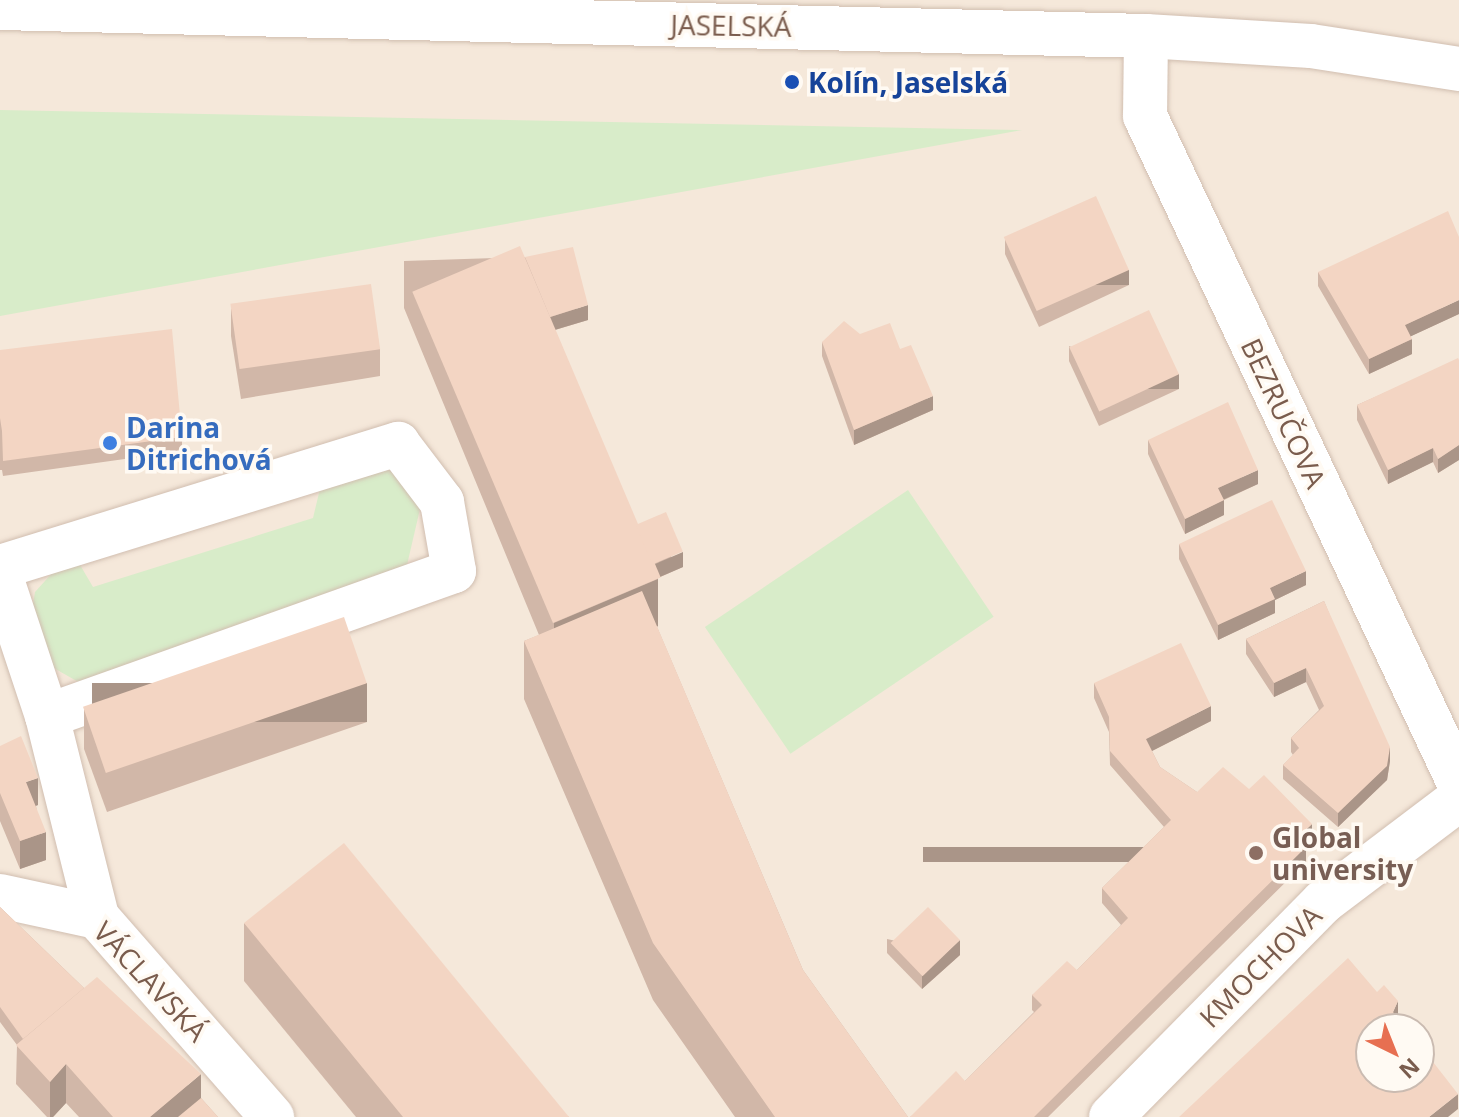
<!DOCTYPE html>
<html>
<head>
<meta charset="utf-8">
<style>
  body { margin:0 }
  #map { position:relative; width:1459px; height:1117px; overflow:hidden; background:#fdf6ec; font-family:"Open Sans",sans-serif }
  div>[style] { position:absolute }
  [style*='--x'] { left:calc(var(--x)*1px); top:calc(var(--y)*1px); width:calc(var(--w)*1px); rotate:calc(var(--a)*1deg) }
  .residential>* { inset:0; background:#f5e8da }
  .green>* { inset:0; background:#d8ecc9; transform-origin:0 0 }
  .roads { filter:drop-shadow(0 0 2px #d1beb0) drop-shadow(0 0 2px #d1beb0) }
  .minor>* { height:44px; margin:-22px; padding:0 22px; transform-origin:22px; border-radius:22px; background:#fff }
  .wall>* { inset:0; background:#d1b7a8 }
  .shaded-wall>* { inset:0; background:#aa9588; transform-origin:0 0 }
  .building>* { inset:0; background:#f3d5c3; transform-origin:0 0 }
  .dots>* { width:22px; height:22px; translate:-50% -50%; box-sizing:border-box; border:4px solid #fffaf3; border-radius:50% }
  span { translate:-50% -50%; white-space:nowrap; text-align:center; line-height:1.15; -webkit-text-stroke:7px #fffaf3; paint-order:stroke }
  .street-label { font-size:28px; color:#7a5c4d }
  .transit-label { font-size:28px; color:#164399; font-weight:700 }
  .left { translate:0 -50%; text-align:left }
  .shop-label { font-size:28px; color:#366cbe; font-weight:700 }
  .education-label { font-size:28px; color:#785e54; font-weight:700 }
  .north { position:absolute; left:1355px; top:1013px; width:80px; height:80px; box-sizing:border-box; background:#fffaf3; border:2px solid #cabbb1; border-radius:50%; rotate:137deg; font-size:22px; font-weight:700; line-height:32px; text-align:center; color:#7a5c4d }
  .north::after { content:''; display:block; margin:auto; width:28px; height:36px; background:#e76f51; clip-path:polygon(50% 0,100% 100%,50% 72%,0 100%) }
</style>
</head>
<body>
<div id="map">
  <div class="residential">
    <div style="clip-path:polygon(evenodd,0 0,1459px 0,1459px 1117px,0 1117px,0 0,1371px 1029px,1419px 1029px,1419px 1077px,1371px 1077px,1371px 1029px)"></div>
  </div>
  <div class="green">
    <div style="clip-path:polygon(0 110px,1022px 130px,0 316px)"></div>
    <div style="clip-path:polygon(376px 465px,392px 471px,420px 509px,407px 565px,89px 688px,52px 667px,30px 622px,35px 592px,54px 571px,76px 558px,93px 587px,313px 518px,324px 472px)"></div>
    <div style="left:908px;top:490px;width:153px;height:245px;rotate:56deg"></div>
  </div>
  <div class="roads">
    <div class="minor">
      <div style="--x:0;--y:8;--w:1146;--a:1.4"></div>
      <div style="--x:1146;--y:36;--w:165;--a:3.5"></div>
      <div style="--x:1311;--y:46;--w:150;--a:8.8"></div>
      <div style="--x:1146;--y:36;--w:80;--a:90.7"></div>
      <div style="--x:1145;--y:116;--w:737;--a:64.79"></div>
      <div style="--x:0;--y:567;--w:417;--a:-17.2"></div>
      <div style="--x:398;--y:444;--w:73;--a:52.8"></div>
      <div style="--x:442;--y:502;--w:70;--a:80.1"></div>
      <div style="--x:454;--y:571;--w:432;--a:160.4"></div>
      <div style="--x:0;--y:574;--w:150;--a:71.7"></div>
      <div style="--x:47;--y:716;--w:207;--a:76"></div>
      <div style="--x:0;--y:896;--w:99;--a:12.2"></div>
      <div style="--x:97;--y:917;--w:266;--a:48.8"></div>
      <div style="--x:1111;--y:1117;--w:302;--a:-45.4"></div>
      <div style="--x:1323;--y:902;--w:171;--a:-37.1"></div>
    </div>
  </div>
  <div class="wall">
    <div style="clip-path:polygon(1005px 239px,1129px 285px,1039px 327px,1005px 254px)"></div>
    <div style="clip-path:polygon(525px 257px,588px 320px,555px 330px,636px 525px,683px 567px,658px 578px,658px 626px,657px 627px,803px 970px,908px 1117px,735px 1117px,653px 1000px,524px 699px,524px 641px,539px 635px,404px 308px,404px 261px)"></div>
    <div style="clip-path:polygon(1318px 272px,1459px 314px,1411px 336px,1412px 354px,1369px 374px,1318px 286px)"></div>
    <div style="clip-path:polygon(231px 309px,380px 349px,380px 376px,241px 399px,231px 336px)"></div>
    <div style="clip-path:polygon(860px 334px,900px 349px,933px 410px,854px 445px,822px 356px,822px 342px)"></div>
    <div style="clip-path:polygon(1069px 346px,1179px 389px,1099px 426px,1069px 361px)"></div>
    <div style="clip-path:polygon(0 350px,182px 437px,182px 451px,3px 476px,2px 470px,0 470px)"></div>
    <div style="clip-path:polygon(1459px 360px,1459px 460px,1438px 473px,1433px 462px,1388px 484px,1357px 420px,1357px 405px)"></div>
    <div style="clip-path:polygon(1148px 440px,1258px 484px,1224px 500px,1224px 515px,1185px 534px,1148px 454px)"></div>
    <div style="clip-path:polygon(1179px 544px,1306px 585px,1275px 600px,1275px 613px,1218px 640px,1179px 559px)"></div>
    <div style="clip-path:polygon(1324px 601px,1390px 761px,1387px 780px,1338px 827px,1283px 779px,1283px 765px,1293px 755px,1291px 752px,1291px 738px,1319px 710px,1306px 682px,1274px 697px,1246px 654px,1246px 639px)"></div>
    <div style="clip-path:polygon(1094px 683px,1211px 721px,1152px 751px,1160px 767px,1197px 792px,1249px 789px,1312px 838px,1304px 846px,1306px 862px,1048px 1117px,910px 1117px,965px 1081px,1034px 1012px,1032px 1010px,1032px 995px,1077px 970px,1121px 925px,1102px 903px,1102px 888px,1164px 827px,1110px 765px,1109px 732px,1094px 698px)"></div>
    <div style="clip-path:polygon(84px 710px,367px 722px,107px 812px,84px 749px)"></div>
    <div style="clip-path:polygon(0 746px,38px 805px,36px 806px,46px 860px,20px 869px,0 821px)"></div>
    <div style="clip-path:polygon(0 907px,84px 988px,201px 1098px,218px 1117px,79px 1117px,66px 1103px,53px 1117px,47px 1117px,16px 1084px,17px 1045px,0 1022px)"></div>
    <div style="clip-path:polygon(244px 923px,569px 1117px,356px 1117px,244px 981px)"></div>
    <div style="clip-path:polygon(887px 939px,960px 955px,922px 989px,887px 953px)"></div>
  </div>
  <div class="shaded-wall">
    <div style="left:1129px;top:270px;width:15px;height:99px;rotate:90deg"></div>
    <div style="clip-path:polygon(1459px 300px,1459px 314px,1405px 339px,1405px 325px)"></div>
    <div style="clip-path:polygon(588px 305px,588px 320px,541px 334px,541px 320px)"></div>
    <div style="clip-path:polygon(1412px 339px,1412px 354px,1369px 374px,1369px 359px)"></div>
    <div style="left:1179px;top:374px;width:15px;height:88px;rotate:90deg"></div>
    <div style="clip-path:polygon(933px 396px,933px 410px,854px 445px,854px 430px)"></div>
    <div style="clip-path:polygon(1459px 445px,1459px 460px,1438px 473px,1438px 459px)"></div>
    <div style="clip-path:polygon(1433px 448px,1433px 462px,1388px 484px,1388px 470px)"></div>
    <div style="clip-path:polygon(1258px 470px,1258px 484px,1218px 502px,1218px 488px)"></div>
    <div style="clip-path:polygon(1224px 500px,1224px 515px,1185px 534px,1185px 519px)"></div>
    <div style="clip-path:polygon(683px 552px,683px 567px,653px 580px,653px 565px)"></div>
    <div style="clip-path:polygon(1306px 571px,1306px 585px,1275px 600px,1275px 613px,1218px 640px,1218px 625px,1270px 588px)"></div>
    <div style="clip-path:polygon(658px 579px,658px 626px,554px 670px,554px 623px)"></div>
    <div style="clip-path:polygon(1306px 668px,1306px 682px,1274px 697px,1274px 683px)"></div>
    <div style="left:367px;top:683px;width:39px;height:275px;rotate:90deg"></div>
    <div style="clip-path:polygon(1211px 706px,1211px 721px,1146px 754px,1146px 739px)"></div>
    <div style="clip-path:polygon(1390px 747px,1390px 761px,1387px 780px,1338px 827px,1338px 813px)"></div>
    <div style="clip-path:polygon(38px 778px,38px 805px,26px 809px,26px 782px)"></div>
    <div style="clip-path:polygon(1312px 824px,1312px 838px,1297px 853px,1297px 838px)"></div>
    <div style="clip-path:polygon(46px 832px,46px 860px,20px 869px,20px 841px)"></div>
    <div style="left:1306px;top:847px;width:15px;height:383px;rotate:90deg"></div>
    <div style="clip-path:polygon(960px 940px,960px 955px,922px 989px,922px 975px)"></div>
    <div style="clip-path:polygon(1398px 1001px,1398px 1015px,1393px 1026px,1393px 1012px)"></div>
    <div style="clip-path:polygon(66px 1064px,66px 1103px,53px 1117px,50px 1117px,50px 1082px)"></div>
    <div style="clip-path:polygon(201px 1074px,201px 1113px,196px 1117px,150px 1117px)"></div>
    <div style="clip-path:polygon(1458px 1094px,1458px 1109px,1448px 1117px,1429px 1117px)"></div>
  </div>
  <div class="building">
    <div style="left:1096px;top:196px;width:81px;height:101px;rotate:66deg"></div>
    <div style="clip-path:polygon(1448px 211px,1459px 237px,1459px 300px,1405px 325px,1412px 339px,1369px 359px,1318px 272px)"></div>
    <div style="left:520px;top:246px;width:360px;height:117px;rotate:67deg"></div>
    <div style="clip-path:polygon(573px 247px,588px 305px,550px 317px,525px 257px)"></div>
    <div style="left:371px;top:284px;width:66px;height:142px;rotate:82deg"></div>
    <div style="left:1149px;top:310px;width:71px;height:88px;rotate:65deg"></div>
    <div style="clip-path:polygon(844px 321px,860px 334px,890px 323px,900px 349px,911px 345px,933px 396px,854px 430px,822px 342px)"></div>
    <div style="clip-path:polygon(172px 329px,182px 437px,3px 461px,2px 431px,0 418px,0 350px)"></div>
    <div style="clip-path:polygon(1458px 358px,1459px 360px,1459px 445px,1438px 459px,1433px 448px,1388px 470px,1357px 405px)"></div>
    <div style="clip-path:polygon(1228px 402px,1258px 470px,1218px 488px,1224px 500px,1185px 519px,1148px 440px)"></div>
    <div style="clip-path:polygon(1272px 500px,1306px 571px,1270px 588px,1275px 599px,1218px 625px,1179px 544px)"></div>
    <div style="left:666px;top:512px;width:43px;height:33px;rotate:67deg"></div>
    <div style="clip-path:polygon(642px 591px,803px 970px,908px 1117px,775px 1117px,653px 943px,524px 641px)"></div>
    <div style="clip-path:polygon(1324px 601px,1390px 747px,1387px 766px,1338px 813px,1283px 765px,1299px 748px,1291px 738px,1324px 706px,1306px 668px,1274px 683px,1246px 639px)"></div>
    <div style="left:344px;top:617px;width:70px;height:276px;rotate:71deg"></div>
    <div style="clip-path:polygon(1181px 643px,1211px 706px,1146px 739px,1160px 767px,1197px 792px,1223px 767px,1249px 789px,1264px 775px,1312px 824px,1297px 838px,1306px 847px,1034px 1117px,910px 1117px,956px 1071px,965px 1081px,1042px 1005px,1032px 995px,1067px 961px,1077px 970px,1128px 918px,1102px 888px,1171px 820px,1110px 751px,1109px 717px,1094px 683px)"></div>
    <div style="clip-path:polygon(21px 736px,38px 778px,26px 782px,46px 832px,20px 841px,0 793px,0 746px)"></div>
    <div style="clip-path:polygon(344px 843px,569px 1117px,403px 1117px,244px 923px)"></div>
    <div style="clip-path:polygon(0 907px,84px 988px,23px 1039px,0 1007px)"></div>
    <div style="left:928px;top:907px;width:46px;height:52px;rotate:46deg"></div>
    <div style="clip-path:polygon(1348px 958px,1377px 992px,1384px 985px,1398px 1001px,1393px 1012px,1407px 1029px,1371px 1029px,1371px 1077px,1419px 1077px,1419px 1044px,1458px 1094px,1429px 1117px,1179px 1117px)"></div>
    <div style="clip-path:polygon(97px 977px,201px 1074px,150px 1117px,113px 1117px,66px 1064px,50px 1082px,16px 1045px)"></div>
    <div style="clip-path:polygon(201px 1098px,218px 1117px,178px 1117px)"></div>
  </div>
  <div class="dots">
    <div style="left:792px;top:82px;background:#1a4fb4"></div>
    <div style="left:110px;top:443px;background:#3f7fe0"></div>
    <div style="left:1256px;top:853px;background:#8d6e63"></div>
  </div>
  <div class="street-label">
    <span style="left:731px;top:25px;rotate:1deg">JASELSKÁ</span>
    <span style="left:1284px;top:413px;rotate:65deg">BEZRUČOVA</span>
    <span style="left:1260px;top:966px;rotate:-45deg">KMOCHOVA</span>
    <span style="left:151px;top:981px;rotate:47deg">VÁCLAVSKÁ</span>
  </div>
  <div class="transit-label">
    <span class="left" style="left:808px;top:82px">Kolín, Jaselská</span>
  </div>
  <div class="shop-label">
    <span class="left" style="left:126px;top:443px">Darina<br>Ditrichová</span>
  </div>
  <div class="education-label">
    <span class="left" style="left:1272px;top:853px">Global<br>university</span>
  </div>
  <div class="north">N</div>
</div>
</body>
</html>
